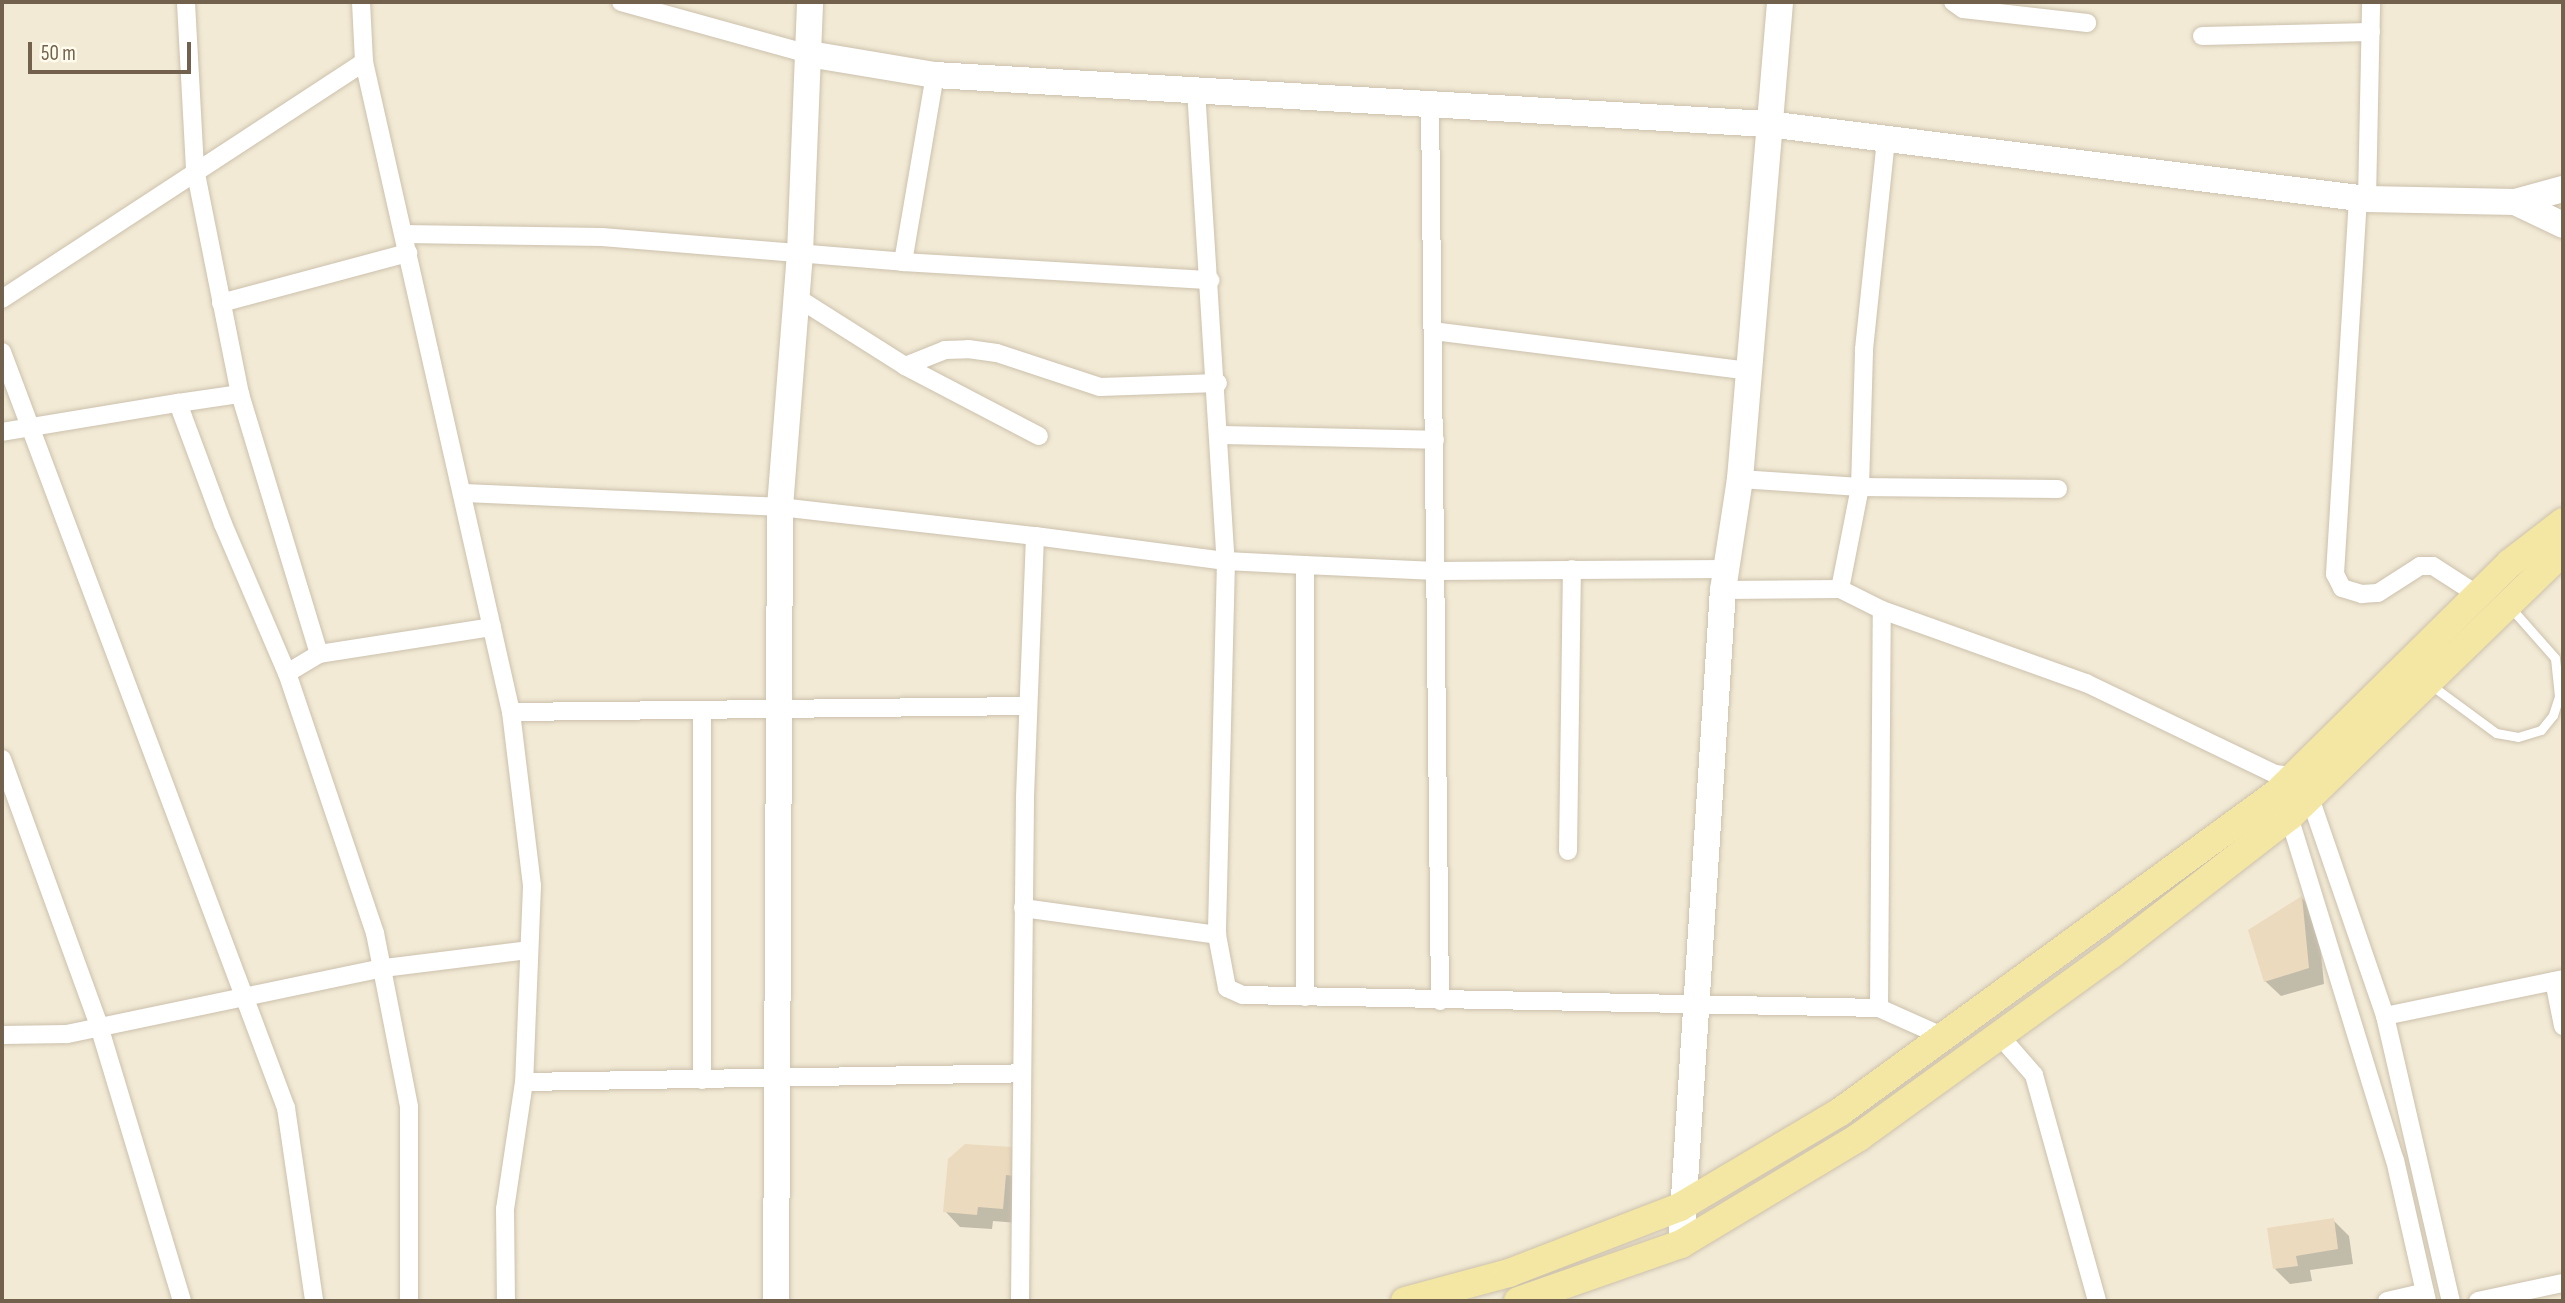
<!DOCTYPE html>
<html>
<head>
<meta charset="utf-8">
<style>
  body { margin:0 }
  #map { position:relative; width:2565px; height:1303px; overflow:hidden; background:#fbf7e6; font-family:"Sofia Sans Condensed",sans-serif }
  div>[style] { position:absolute }
  [style*='--x'] { left:calc(var(--x)*1px); top:calc(var(--y)*1px); width:calc(var(--w)*1px); rotate:calc(var(--a)*1deg) }
  .residential>* { inset:0; background:#f2ead5; transform-origin:0 0 }
  .shadow>* { inset:0; background:#0003 }
  .building>* { inset:0; background:#ecdabe }
  .roads { filter:drop-shadow(0 0 2px #ccc1ad) drop-shadow(0 0 2px #ccc1ad) }
  .lane>* { height:9px; margin:-4.5px; padding:0 4.5px; transform-origin:4.5px; border-radius:4.5px; background:#fff }
  .street>* { height:18px; margin:-9px; padding:0 9px; transform-origin:9px; border-radius:9px; background:#fff }
  .secondary>* { height:26px; margin:-13px; padding:0 13px; transform-origin:13px; border-radius:13px; background:#fff }
  .primary>* { height:28px; margin:-14px; padding:0 14px; transform-origin:14px; border-radius:14px; background:#f4e7a3 }
  span { translate:-50% -50%; white-space:nowrap; text-align:center; line-height:1.15; -webkit-text-stroke:6px #fefaec; paint-order:stroke }
  .frame { position:absolute; inset:0; border:4px solid #72624d; pointer-events:none }
  .scale { position:absolute; left:28px; top:42px; width:163px; height:32px; box-sizing:border-box; border:4px solid #72624d; border-top:0; padding-left:9px; font-size:21px; line-height:24px; white-space:nowrap; color:#72624d; -webkit-text-stroke:5px #fefaec; paint-order:stroke }
</style>
</head>
<body>
<div id="map">
  <div class="residential">
    <div style="left:2px;top:2px;width:2561px;height:1299px"></div>
  </div>
  <div class="shadow">
    <div style="clip-path:polygon(2302px 898px,2317px 913px,2324px 984px,2281px 996px,2265px 981px,2250px 930px)"></div>
    <div style="clip-path:polygon(1011px 1149px,1026px 1165px,1018px 1223px,993px 1221px,992px 1229px,960px 1227px,945px 1211px)"></div>
    <div style="clip-path:polygon(2333px 1220px,2349px 1236px,2353px 1264px,2310px 1270px,2312px 1281px,2290px 1284px,2275px 1269px)"></div>
  </div>
  <div class="building">
    <div style="clip-path:polygon(2302px 896px,2309px 968px,2264px 982px,2248px 930px)"></div>
    <div style="clip-path:polygon(965px 1144px,1012px 1147px,1014px 1176px,1006px 1175px,1003px 1209px,978px 1207px,977px 1215px,943px 1212px,948px 1159px)"></div>
    <div style="clip-path:polygon(2334px 1218px,2338px 1249px,2296px 1256px,2298px 1266px,2273px 1269px,2267px 1228px)"></div>
  </div>
  <div class="roads">
    <div class="lane">
      <div style="--x:2431;--y:685;--w:81;--a:36.4"></div>
      <div style="--x:2496;--y:733;--w:22;--a:10"></div>
      <div style="--x:2518;--y:737;--w:24;--a:-17"></div>
      <div style="--x:2541;--y:730;--w:19;--a:-51"></div>
      <div style="--x:2553;--y:715;--w:20;--a:-72"></div>
      <div style="--x:2559;--y:696;--w:38;--a:-96"></div>
      <div style="--x:2555;--y:658;--w:68;--a:-131.4"></div>
    </div>
    <div class="street">
      <div style="--x:361;--y:2;--w:60;--a:87.1"></div>
      <div style="--x:364;--y:62;--w:666;--a:77.26"></div>
      <div style="--x:511;--y:712;--w:175;--a:83.1"></div>
      <div style="--x:532;--y:886;--w:196;--a:92.3"></div>
      <div style="--x:524;--y:1082;--w:128;--a:98.5"></div>
      <div style="--x:505;--y:1209;--w:92;--a:89.4"></div>
      <div style="--x:621;--y:2;--w:195;--a:15.5"></div>
      <div style="--x:1953;--y:2;--w:12;--a:35"></div>
      <div style="--x:1963;--y:9;--w:125;--a:6.4"></div>
      <div style="--x:2202;--y:36;--w:169;--a:-1.4"></div>
      <div style="--x:1196;--y:90;--w:472;--a:86.4"></div>
      <div style="--x:1226;--y:561;--w:374;--a:91.4"></div>
      <div style="--x:1430;--y:104;--w:897;--a:89.36"></div>
      <div style="--x:2358;--y:198;--w:377;--a:93.5"></div>
      <div style="--x:2335;--y:574;--w:16;--a:63"></div>
      <div style="--x:2342;--y:588;--w:21;--a:17"></div>
      <div style="--x:2362;--y:594;--w:16;--a:-4"></div>
      <div style="--x:2378;--y:593;--w:50;--a:-32.7"></div>
      <div style="--x:2420;--y:566;--w:13;--a:0"></div>
      <div style="--x:2433;--y:566;--w:54;--a:32.8"></div>
      <div style="--x:2367;--y:199;--w:197;--a:-88.8"></div>
      <div style="--x:404;--y:234;--w:198;--a:0.9"></div>
      <div style="--x:602;--y:237;--w:302;--a:4.7"></div>
      <div style="--x:903;--y:262;--w:308;--a:3.4"></div>
      <div style="--x:903;--y:262;--w:190;--a:-80.3"></div>
      <div style="--x:796;--y:297;--w:129;--a:32.3"></div>
      <div style="--x:905;--y:366;--w:151;--a:27.6"></div>
      <div style="--x:2;--y:299;--w:433;--a:-33.2"></div>
      <div style="--x:221;--y:303;--w:194;--a:-15"></div>
      <div style="--x:1433;--y:331;--w:319;--a:7.2"></div>
      <div style="--x:2;--y:352;--w:808;--a:69.41"></div>
      <div style="--x:286;--y:1108;--w:195;--a:81.7"></div>
      <div style="--x:905;--y:366;--w:43;--a:-21.8"></div>
      <div style="--x:945;--y:350;--w:23;--a:-2"></div>
      <div style="--x:968;--y:349;--w:29;--a:8"></div>
      <div style="--x:997;--y:353;--w:108;--a:18.3"></div>
      <div style="--x:1100;--y:387;--w:118;--a:-1.9"></div>
      <div style="--x:240;--y:394;--w:272;--a:73.1"></div>
      <div style="--x:319;--y:654;--w:37;--a:149"></div>
      <div style="--x:178;--y:403;--w:63;--a:-8.3"></div>
      <div style="--x:240;--y:394;--w:229;--a:-101.3"></div>
      <div style="--x:195;--y:169;--w:167;--a:-93.1"></div>
      <div style="--x:2;--y:432;--w:178;--a:-9.4"></div>
      <div style="--x:178;--y:403;--w:129;--a:69.6"></div>
      <div style="--x:223;--y:524;--w:162;--a:66.8"></div>
      <div style="--x:287;--y:673;--w:274;--a:71.3"></div>
      <div style="--x:375;--y:933;--w:177;--a:78.9"></div>
      <div style="--x:409;--y:1107;--w:194;--a:90"></div>
      <div style="--x:1221;--y:435;--w:214;--a:1.3"></div>
      <div style="--x:1740;--y:479;--w:120;--a:3.8"></div>
      <div style="--x:1860;--y:487;--w:198;--a:0.6"></div>
      <div style="--x:462;--y:493;--w:318;--a:2.5"></div>
      <div style="--x:780;--y:507;--w:257;--a:6.5"></div>
      <div style="--x:1035;--y:536;--w:263;--a:92.2"></div>
      <div style="--x:1025;--y:799;--w:502;--a:90.57"></div>
      <div style="--x:1035;--y:536;--w:193;--a:7.5"></div>
      <div style="--x:1226;--y:561;--w:79;--a:2.9"></div>
      <div style="--x:1305;--y:565;--w:131;--a:2.6"></div>
      <div style="--x:1436;--y:571;--w:289;--a:-0.4"></div>
      <div style="--x:1305;--y:565;--w:432;--a:90"></div>
      <div style="--x:1840;--y:589;--w:104;--a:-78.9"></div>
      <div style="--x:1860;--y:487;--w:138;--a:-88.3"></div>
      <div style="--x:1864;--y:349;--w:211;--a:-84"></div>
      <div style="--x:1723;--y:590;--w:117;--a:-0.5"></div>
      <div style="--x:1840;--y:589;--w:47;--a:26.6"></div>
      <div style="--x:1882;--y:610;--w:217;--a:19.7"></div>
      <div style="--x:2086;--y:683;--w:210;--a:25.7"></div>
      <div style="--x:2275;--y:774;--w:20;--a:6"></div>
      <div style="--x:2295;--y:776;--w:24;--a:54"></div>
      <div style="--x:2309;--y:795;--w:234;--a:71"></div>
      <div style="--x:2385;--y:1016;--w:293;--a:77"></div>
      <div style="--x:319;--y:654;--w:175;--a:-8.9"></div>
      <div style="--x:702;--y:710;--w:370;--a:90"></div>
      <div style="--x:511;--y:712;--w:517;--a:-0.66"></div>
      <div style="--x:2;--y:759;--w:284;--a:70"></div>
      <div style="--x:99;--y:1026;--w:287;--a:73.2"></div>
      <div style="--x:2287;--y:810;--w:366;--a:72.9"></div>
      <div style="--x:2395;--y:1160;--w:145;--a:77.2"></div>
      <div style="--x:1568;--y:851;--w:282;--a:-89.2"></div>
      <div style="--x:1023;--y:908;--w:196;--a:7.9"></div>
      <div style="--x:1217;--y:935;--w:54;--a:79.3"></div>
      <div style="--x:1227;--y:988;--w:17;--a:24"></div>
      <div style="--x:1243;--y:995;--w:636;--a:1.17"></div>
      <div style="--x:1879;--y:1008;--w:73;--a:24.1"></div>
      <div style="--x:2554;--y:981;--w:46;--a:78.7"></div>
      <div style="--x:1879;--y:1008;--w:398;--a:-89.6"></div>
      <div style="--x:2385;--y:1016;--w:182;--a:-11.7"></div>
      <div style="--x:2;--y:1035;--w:65;--a:-0.9"></div>
      <div style="--x:67;--y:1034;--w:324;--a:-11.8"></div>
      <div style="--x:384;--y:968;--w:146;--a:-7.1"></div>
      <div style="--x:2000;--y:1036;--w:52;--a:48.9"></div>
      <div style="--x:2034;--y:1075;--w:235;--a:74.4"></div>
      <div style="--x:524;--y:1082;--w:497;--a:-1"></div>
      <div style="--x:2387;--y:1301;--w:39;--a:-13"></div>
      <div style="--x:2478;--y:1301;--w:87;--a:-12"></div>
    </div>
    <div class="secondary">
      <div style="--x:809;--y:54;--w:128;--a:9.5"></div>
      <div style="--x:935;--y:75;--w:834;--a:3.37"></div>
      <div style="--x:1768;--y:124;--w:604;--a:7.14"></div>
      <div style="--x:2367;--y:199;--w:148;--a:1.2"></div>
      <div style="--x:2515;--y:202;--w:50;--a:-15.2"></div>
      <div style="--x:2515;--y:202;--w:53;--a:25.6"></div>
      <div style="--x:1681;--y:1244;--w:655;--a:-86.33"></div>
      <div style="--x:1723;--y:590;--w:112;--a:-81.3"></div>
      <div style="--x:1740;--y:479;--w:479;--a:-85.2"></div>
      <div style="--x:776;--y:1301;--w:794;--a:-89.71"></div>
      <div style="--x:780;--y:507;--w:255;--a:-85.5"></div>
      <div style="--x:800;--y:253;--w:251;--a:-87.7"></div>
    </div>
    <div class="primary">
      <div style="--x:1405;--y:1301;--w:108;--a:-15.1"></div>
      <div style="--x:1509;--y:1273;--w:183;--a:-21.1"></div>
      <div style="--x:1680;--y:1207;--w:186;--a:-30.7"></div>
      <div style="--x:1840;--y:1112;--w:541;--a:-36.13"></div>
      <div style="--x:2277;--y:793;--w:327;--a:-44.6"></div>
      <div style="--x:2510;--y:563;--w:67;--a:-37.7"></div>
      <div style="--x:1518;--y:1301;--w:173;--a:-19.3"></div>
      <div style="--x:1681;--y:1244;--w:208;--a:-31"></div>
      <div style="--x:1859;--y:1137;--w:312;--a:-35.9"></div>
      <div style="--x:2112;--y:954;--w:225;--a:-37.8"></div>
      <div style="--x:2290;--y:816;--w:380;--a:-44.1"></div>
    </div>
  </div>
  <div class="frame"></div>
  <div class="scale">50 m</div>
</div>
</body>
</html>
